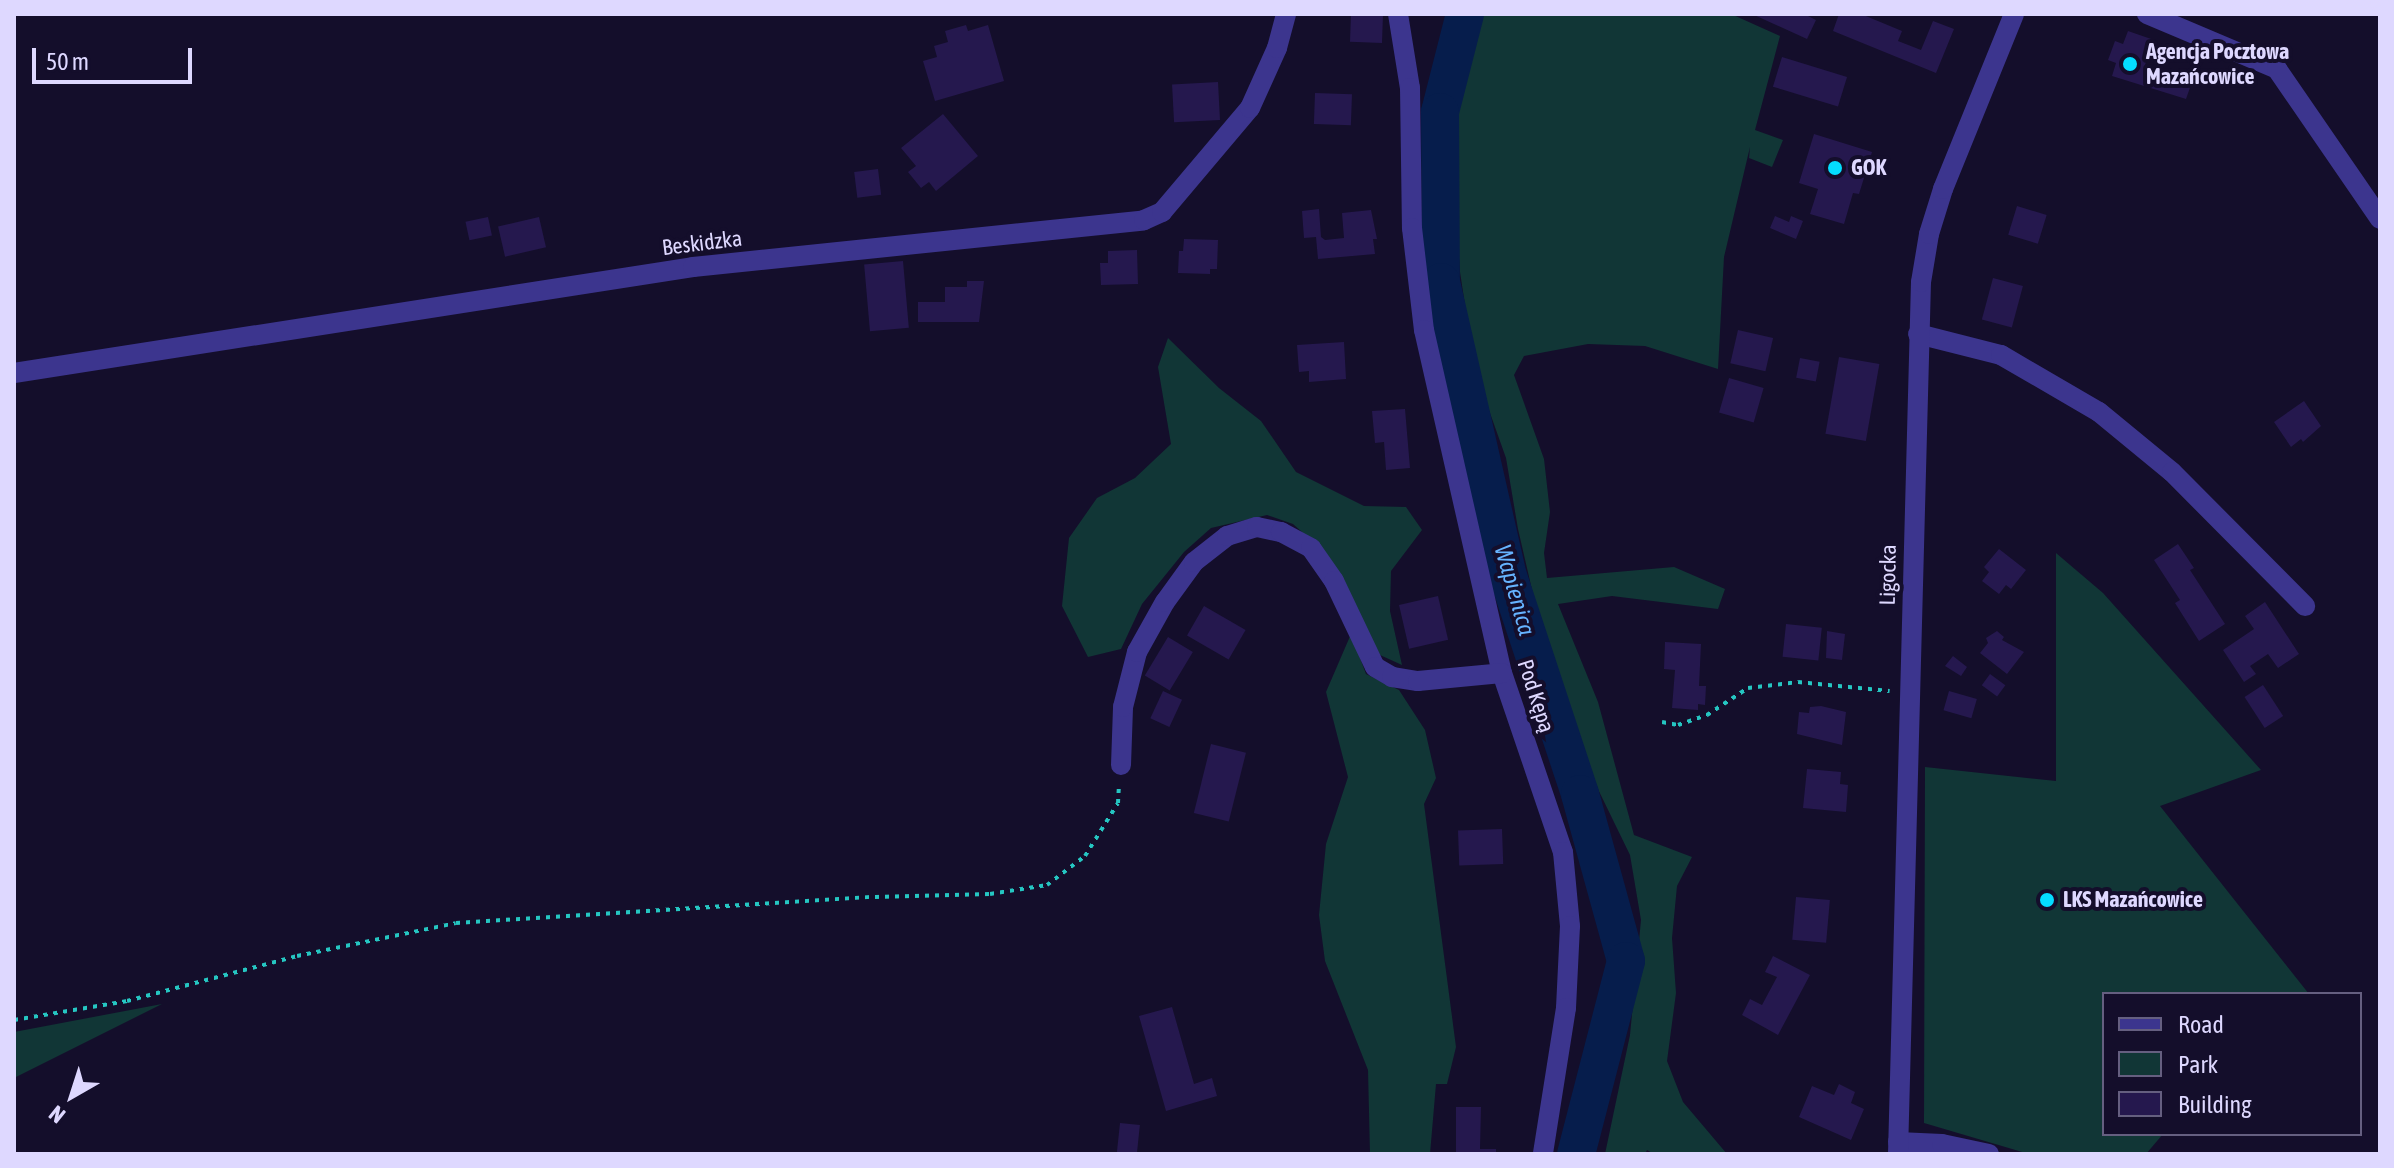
<!DOCTYPE html>
<html>
<head>
<meta charset="utf-8">
<style>
  body { margin:0 }
  #map { position:relative; width:2394px; height:1168px; overflow:hidden; background:#140e2b; font-family:"Asap Condensed",sans-serif }
  div>[style] { position:absolute }
  [style*='--x'] { left:calc(var(--x)*1px); top:calc(var(--y)*1px); width:calc(var(--w)*1px); rotate:calc(var(--a)*1deg) }
  .green>* { inset:0; background:#113636 }
  .river>* { height:38px; margin:-19px; padding:0 19px; transform-origin:19px; border-radius:19px; background:#061d4c }
  .building>* { inset:0; background:#25184e; transform-origin:0 0 }
  .path>* { height:4px; margin-top:-2px; transform-origin:0; background:repeating-linear-gradient(90deg,#25c6c2 0 4px,transparent 0 10px) }
  .minor>* { height:20px; margin:-10px; padding:0 10px; transform-origin:10px; border-radius:10px; background:#3c358e }
  .dots>* { width:22px; height:22px; translate:-50% -50%; box-sizing:border-box; border:4px solid #140e2b; border-radius:50% }
  span { translate:-50% -50%; white-space:nowrap; text-align:center; line-height:1.15; -webkit-text-stroke:8px #140e2b; paint-order:stroke }
  .poi-label { font-size:22px; color:#ded8ff; font-weight:700 }
  .left { translate:0 -50%; text-align:left }
  .street-label { font-size:22px; color:#ded8ff }
  .water-label { font-size:24px; color:#66b3ff; font-style:italic }
  .frame { position:absolute; inset:0; border:16px solid #ded8ff; pointer-events:none }
  .legend { position:absolute; left:2102px; top:992px; width:260px; height:144px; box-sizing:border-box; background:#140e2b; border:2px solid #655f80; margin:0; padding:10px 14px; list-style:none; font-size:24px; color:#ded8ff }
  .legend li { display:flex; align-items:center; gap:16px; height:40px }
  .legend b { width:40px; border:2px solid #655f80 }
  .north { position:absolute; left:32px; top:1056px; width:80px; height:80px; -webkit-text-stroke:6px #140e2b; paint-order:stroke; rotate:219deg; font-size:22px; font-weight:700; line-height:32px; text-align:center; color:#ded8ff }
  .north::after { content:''; display:block; margin:auto; width:28px; height:36px; background:#ded8ff; clip-path:polygon(50% 0,100% 100%,50% 72%,0 100%) }
  .scale { position:absolute; left:32px; top:48px; width:160px; height:36px; box-sizing:border-box; border:4px solid #ded8ff; border-top:0; padding-left:10px; font-size:24px; line-height:28px; white-space:nowrap; color:#ded8ff; -webkit-text-stroke:6px #140e2b; paint-order:stroke }
</style>
</head>
<body>
<div id="map">
  <div class="green">
    <div style="clip-path:polygon(1480px 14px,1731px 14px,1780px 36px,1755px 130px,1783px 140px,1772px 167px,1749px 158px,1750px 147px,1724px 257px,1718px 369px,1645px 346px,1588px 344px,1524px 356px,1514px 375px,1544px 459px,1550px 512px,1544px 553px,1547px 578px,1674px 567px,1725px 589px,1718px 609px,1612px 596px,1558px 604px,1598px 702px,1634px 835px,1692px 857px,1677px 886px,1672px 938px,1676px 993px,1667px 1061px,1683px 1102px,1727px 1154px,1654px 1154px,1647px 1150px,1645px 1154px,1605px 1154px,1630px 1035px,1641px 920px,1630px 855px,1594px 781px,1538px 616px,1518px 529px,1506px 458px,1475px 371px,1460px 272px,1451px 148px,1472px 36px)"></div>
    <div style="clip-path:polygon(1168px 338px,1219px 388px,1261px 421px,1296px 472px,1364px 506px,1406px 507px,1422px 530px,1391px 571px,1390px 611px,1402px 665px,1380px 655px,1320px 548px,1293px 524px,1267px 515px,1211px 528px,1184px 552px,1142px 604px,1121px 649px,1088px 657px,1062px 606px,1069px 538px,1097px 498px,1135px 478px,1171px 444px,1158px 367px)"></div>
    <div style="clip-path:polygon(2056px 553px,2103px 593px,2261px 770px,2160px 806px,2309px 994px,2104px 994px,2104px 1134px,2163px 1134px,2146px 1154px,2029px 1154px,1924px 1123px,1925px 767px,2056px 781px)"></div>
    <div style="clip-path:polygon(1351px 634px,1366px 674px,1399px 690px,1425px 730px,1436px 778px,1424px 804px,1456px 1047px,1447px 1084px,1436px 1084px,1430px 1154px,1370px 1154px,1368px 1070px,1325px 961px,1319px 915px,1326px 844px,1348px 777px,1326px 692px)"></div>
    <div style="clip-path:polygon(162px 1004px,14px 1078px,14px 1032px)"></div>
  </div>
  <div class="river">
    <div style="--x:1465;--y:14;--w:101;--a:104.3"></div>
    <div style="--x:1440;--y:112;--w:170;--a:89.7"></div>
    <div style="--x:1441;--y:282;--w:302;--a:77.2"></div>
    <div style="--x:1508;--y:576;--w:230;--a:71.7"></div>
    <div style="--x:1580;--y:794;--w:173;--a:74.6"></div>
    <div style="--x:1626;--y:961;--w:199;--a:104.5"></div>
  </div>
  <div class="building">
    <div style="left:1383px;top:14px;width:29px;height:32px;rotate:92deg"></div>
    <div style="clip-path:polygon(1752px 14px,1804px 14px,1816px 20px,1807px 39px)"></div>
    <div style="clip-path:polygon(1839px 14px,1861px 14px,1902px 31px,1898px 41px,1921px 50px,1933px 21px,1954px 29px,1936px 73px,1833px 31px)"></div>
    <div style="clip-path:polygon(966px 25px,968px 31px,988px 25px,1004px 81px,935px 101px,923px 61px,937px 57px,934px 46px,948px 42px,945px 31px)"></div>
    <div style="clip-path:polygon(2128px 31px,2154px 40px,2145px 65px,2192px 82px,2186px 99px,2112px 76px,2116px 63px,2108px 60px,2115px 41px,2123px 44px)"></div>
    <div style="left:1782px;top:57px;width:68px;height:31px;rotate:17deg"></div>
    <div style="left:1218px;top:82px;width:38px;height:46px;rotate:87deg"></div>
    <div style="left:1315px;top:93px;width:37px;height:31px;rotate:2deg"></div>
    <div style="clip-path:polygon(943px 114px,978px 156px,936px 191px,929px 182px,921px 188px,908px 172px,916px 166px,901px 148px)"></div>
    <div style="clip-path:polygon(1814px 134px,1872px 152px,1859px 194px,1853px 193px,1844px 224px,1810px 214px,1818px 189px,1799px 183px)"></div>
    <div style="left:878px;top:169px;width:26px;height:24px;rotate:83deg"></div>
    <div style="left:2017px;top:206px;width:31px;height:30px;rotate:17deg"></div>
    <div style="clip-path:polygon(1319px 209px,1321px 237px,1325px 240px,1344px 238px,1342px 213px,1371px 210px,1377px 239px,1373px 239px,1375px 254px,1318px 259px,1316px 237px,1304px 238px,1302px 211px)"></div>
    <div style="clip-path:polygon(1775px 216px,1789px 222px,1791px 216px,1803px 221px,1796px 239px,1770px 228px)"></div>
    <div style="left:488px;top:217px;width:19px;height:23px;rotate:78deg"></div>
    <div style="left:539px;top:217px;width:31px;height:42px;rotate:77deg"></div>
    <div style="clip-path:polygon(1184px 239px,1218px 240px,1217px 269px,1210px 269px,1210px 274px,1178px 273px,1179px 251px,1183px 251px)"></div>
    <div style="clip-path:polygon(1137px 250px,1138px 284px,1101px 285px,1100px 263px,1108px 263px,1108px 251px)"></div>
    <div style="left:903px;top:261px;width:67px;height:39px;rotate:85deg"></div>
    <div style="left:1993px;top:278px;width:31px;height:43px;rotate:15deg"></div>
    <div style="clip-path:polygon(967px 281px,984px 281px,979px 322px,918px 322px,918px 302px,945px 302px,945px 287px,967px 287px)"></div>
    <div style="left:1738px;top:330px;width:36px;height:34px;rotate:13deg"></div>
    <div style="clip-path:polygon(1344px 342px,1346px 379px,1309px 382px,1309px 371px,1299px 372px,1297px 345px)"></div>
    <div style="left:1839px;top:357px;width:41px;height:78px;rotate:10deg"></div>
    <div style="left:1800px;top:358px;width:20px;height:20px;rotate:11deg"></div>
    <div style="left:1729px;top:378px;width:36px;height:36px;rotate:16deg"></div>
    <div style="clip-path:polygon(2304px 401px,2321px 426px,2303px 442px,2301px 439px,2291px 447px,2274px 422px)"></div>
    <div style="clip-path:polygon(1405px 409px,1410px 468px,1386px 470px,1384px 442px,1375px 443px,1372px 411px)"></div>
    <div style="clip-path:polygon(2178px 544px,2194px 568px,2190px 570px,2225px 624px,2199px 641px,2175px 603px,2180px 600px,2154px 560px)"></div>
    <div style="clip-path:polygon(1999px 549px,2026px 570px,2011px 589px,2006px 585px,1999px 594px,1982px 581px,1989px 572px,1984px 567px)"></div>
    <div style="left:1438px;top:596px;width:45px;height:40px;rotate:77deg"></div>
    <div style="clip-path:polygon(2265px 602px,2299px 654px,2278px 668px,2268px 654px,2250px 666px,2256px 674px,2244px 682px,2223px 650px,2254px 629px,2245px 616px)"></div>
    <div style="left:1204px;top:606px;width:48px;height:34px;rotate:30deg"></div>
    <div style="left:1786px;top:624px;width:36px;height:33px;rotate:6deg"></div>
    <div style="clip-path:polygon(1827px 631px,1845px 634px,1842px 660px,1826px 658px)"></div>
    <div style="clip-path:polygon(1997px 631px,2004px 637px,2002px 640px,2024px 652px,2007px 674px,1980px 653px,1988px 643px,1986px 638px)"></div>
    <div style="left:1168px;top:637px;width:29px;height:45px;rotate:31deg"></div>
    <div style="clip-path:polygon(1665px 642px,1701px 644px,1699px 686px,1706px 686px,1705px 705px,1698px 704px,1698px 710px,1672px 708px,1675px 670px,1664px 669px)"></div>
    <div style="clip-path:polygon(1953px 656px,1967px 667px,1961px 676px,1945px 666px)"></div>
    <div style="left:1990px;top:674px;width:19px;height:14px;rotate:36deg"></div>
    <div style="left:2263px;top:685px;width:37px;height:22px;rotate:57deg"></div>
    <div style="left:1163px;top:691px;width:21px;height:30px;rotate:25deg"></div>
    <div style="left:1949px;top:691px;width:29px;height:20px;rotate:16deg"></div>
    <div style="clip-path:polygon(1821px 706px,1846px 712px,1842px 745px,1797px 734px,1799px 712px,1809px 713px,1810px 707px)"></div>
    <div style="left:1211px;top:744px;width:36px;height:71px;rotate:14deg"></div>
    <div style="clip-path:polygon(1807px 769px,1841px 772px,1840px 784px,1848px 785px,1846px 812px,1803px 808px)"></div>
    <div style="left:1502px;top:829px;width:35px;height:44px;rotate:88deg"></div>
    <div style="left:1796px;top:897px;width:34px;height:43px;rotate:5deg"></div>
    <div style="clip-path:polygon(1773px 956px,1810px 975px,1778px 1035px,1742px 1015px,1750px 999px,1762px 1005px,1777px 977px,1765px 972px)"></div>
    <div style="clip-path:polygon(1172px 1007px,1194px 1084px,1212px 1078px,1217px 1096px,1166px 1111px,1139px 1016px)"></div>
    <div style="clip-path:polygon(1839px 1084px,1855px 1092px,1851px 1103px,1864px 1109px,1851px 1140px,1799px 1117px,1812px 1086px,1834px 1095px)"></div>
    <div style="clip-path:polygon(1456px 1107px,1481px 1107px,1480px 1149px,1496px 1149px,1496px 1154px,1456px 1154px)"></div>
    <div style="left:1120px;top:1123px;width:20px;height:31px;rotate:6deg"></div>
  </div>
  <div class="path">
    <div style="--x:1662;--y:722;--w:16;--a:11"></div>
    <div style="--x:1678;--y:725;--w:31;--a:-19"></div>
    <div style="--x:1707;--y:715;--w:49;--a:-33.4"></div>
    <div style="--x:1748;--y:688;--w:50;--a:-6.8"></div>
    <div style="--x:1798;--y:682;--w:92;--a:5.6"></div>
    <div style="--x:14;--y:1020;--w:115;--a:-9.5"></div>
    <div style="--x:127;--y:1001;--w:176;--a:-14.8"></div>
    <div style="--x:297;--y:956;--w:162;--a:-11.7"></div>
    <div style="--x:456;--y:923;--w:420;--a:-3.6"></div>
    <div style="--x:875;--y:897;--w:115;--a:-1.5"></div>
    <div style="--x:990;--y:894;--w:58;--a:-9"></div>
    <div style="--x:1047;--y:885;--w:48;--a:-37.3"></div>
    <div style="--x:1085;--y:856;--w:62;--a:-58.1"></div>
    <div style="--x:1118;--y:803;--w:18;--a:-87"></div>
  </div>
  <div class="minor">
    <div style="--x:1398;--y:14;--w:75;--a:80.8"></div>
    <div style="--x:1410;--y:88;--w:140;--a:89.2"></div>
    <div style="--x:1412;--y:228;--w:103;--a:83.3"></div>
    <div style="--x:1424;--y:330;--w:352;--a:77.2"></div>
    <div style="--x:1502;--y:673;--w:189;--a:71.2"></div>
    <div style="--x:1563;--y:852;--w:74;--a:84.6"></div>
    <div style="--x:1570;--y:926;--w:82;--a:92.8"></div>
    <div style="--x:1566;--y:1008;--w:148;--a:99"></div>
    <div style="--x:2147;--y:14;--w:141;--a:22.9"></div>
    <div style="--x:2277;--y:69;--w:182;--a:55.5"></div>
    <div style="--x:1918;--y:334;--w:86;--a:14.2"></div>
    <div style="--x:2001;--y:355;--w:113;--a:30.2"></div>
    <div style="--x:2099;--y:412;--w:94;--a:39.4"></div>
    <div style="--x:2172;--y:472;--w:189;--a:45.2"></div>
    <div style="--x:14;--y:373;--w:687;--a:-8.87"></div>
    <div style="--x:693;--y:267;--w:453;--a:-5.9"></div>
    <div style="--x:1144;--y:220;--w:20;--a:-24"></div>
    <div style="--x:1162;--y:212;--w:136;--a:-49.8"></div>
    <div style="--x:1250;--y:108;--w:66;--a:-65.8"></div>
    <div style="--x:1277;--y:48;--w:35;--a:-75"></div>
    <div style="--x:1121;--y:765;--w:58;--a:-88"></div>
    <div style="--x:1123;--y:707;--w:57;--a:-75.7"></div>
    <div style="--x:1137;--y:652;--w:57;--a:-60.8"></div>
    <div style="--x:1165;--y:602;--w:49;--a:-54.1"></div>
    <div style="--x:1194;--y:562;--w:42;--a:-38.2"></div>
    <div style="--x:1227;--y:536;--w:31;--a:-17"></div>
    <div style="--x:1257;--y:527;--w:25;--a:12"></div>
    <div style="--x:1281;--y:532;--w:34;--a:28"></div>
    <div style="--x:1311;--y:548;--w:40;--a:55.1"></div>
    <div style="--x:1334;--y:581;--w:95;--a:64.5"></div>
    <div style="--x:1375;--y:667;--w:20;--a:30"></div>
    <div style="--x:1392;--y:677;--w:26;--a:9"></div>
    <div style="--x:1418;--y:681;--w:84;--a:-5.4"></div>
    <div style="--x:1898;--y:1142;--w:44;--a:2.6"></div>
    <div style="--x:1942;--y:1144;--w:48;--a:12"></div>
    <div style="--x:1898;--y:1154;--w:872;--a:-88.49"></div>
    <div style="--x:1921;--y:282;--w:49;--a:-80.5"></div>
    <div style="--x:1929;--y:234;--w:47;--a:-72.7"></div>
    <div style="--x:1943;--y:189;--w:189;--a:-67.9"></div>
  </div>
  <div class="dots">
    <div style="left:2130px;top:64px;background:#04ddff"></div>
    <div style="left:1835px;top:168px;background:#04ddff"></div>
    <div style="left:2047px;top:900px;background:#04ddff"></div>
  </div>
  <div class="poi-label">
    <span class="left" style="left:2146px;top:64px">Agencja Pocztowa<br>Mazańcowice</span>
    <span class="left" style="left:1851px;top:168px">GOK</span>
    <span class="left" style="left:2063px;top:900px">LKS Mazańcowice</span>
  </div>
  <div class="street-label">
    <span style="left:702px;top:243px;rotate:-7deg">Beskidzka</span>
    <span style="left:1888px;top:575px;rotate:-89deg">Ligocka</span>
    <span style="left:1536px;top:696px;rotate:72deg">Pod Kępą</span>
  </div>
  <div class="water-label">
    <span style="left:1515px;top:590px;rotate:74deg">Wapienica</span>
  </div>
  <div class="frame"></div>
  <ul class="legend">
  <li><b style="height:10px;background:#3c358e"></b>Road</li>
  <li><b style="height:22px;background:#113636"></b>Park</li>
  <li><b style="height:22px;background:#25184e"></b>Building</li>
  </ul>
  <div class="north">N</div>
  <div class="scale">50 m</div>
</div>
</body>
</html>
